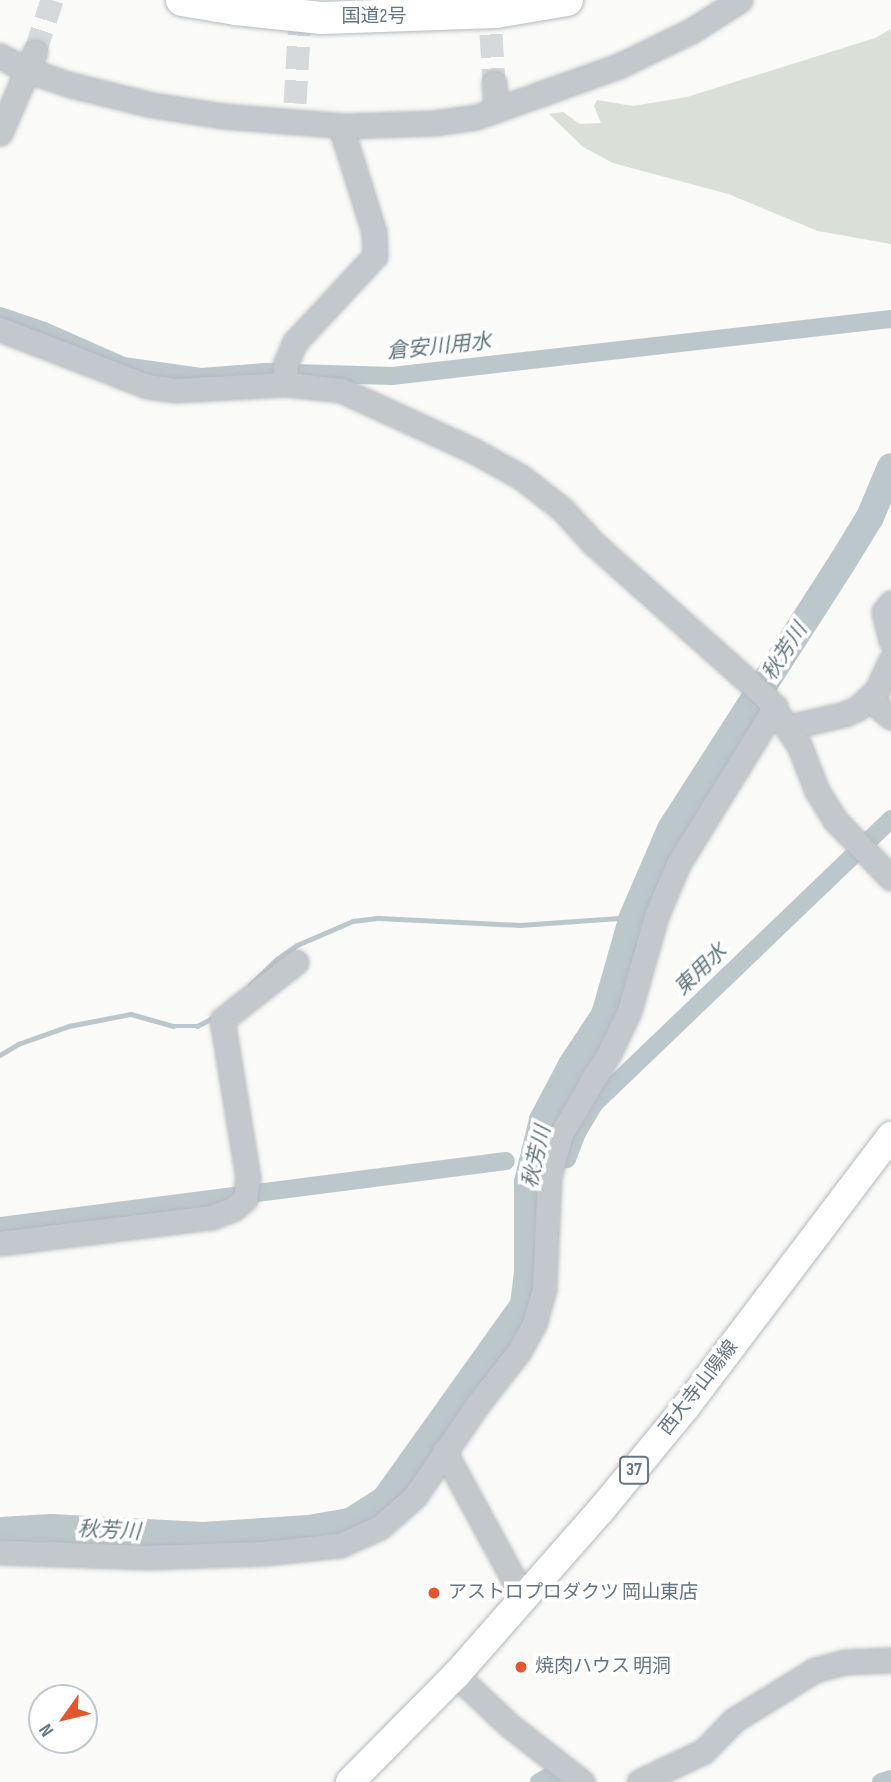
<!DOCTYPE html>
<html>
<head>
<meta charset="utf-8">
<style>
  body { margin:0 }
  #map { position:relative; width:891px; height:1782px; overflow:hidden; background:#fafaf8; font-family:"Sofia Sans Condensed","Noto Sans JP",sans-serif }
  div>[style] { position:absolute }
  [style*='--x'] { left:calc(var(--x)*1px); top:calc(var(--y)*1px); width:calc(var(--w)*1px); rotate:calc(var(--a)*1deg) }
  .green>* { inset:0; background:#dadfd7 }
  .stream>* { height:4.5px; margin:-2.25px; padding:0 2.25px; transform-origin:2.25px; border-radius:2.25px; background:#bbc7cb }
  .canal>* { height:18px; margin:-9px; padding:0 9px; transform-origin:9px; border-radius:9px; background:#bbc7cb }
  .river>* { height:28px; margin:-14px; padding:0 14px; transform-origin:14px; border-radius:14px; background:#bbc7cb }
  .minor-tunnel>* { height:23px; margin-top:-11.5px; transform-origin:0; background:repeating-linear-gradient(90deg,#d5d9db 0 23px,transparent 0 34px) }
  .roads { filter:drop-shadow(0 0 2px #b5babe) drop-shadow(0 0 2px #b5babe) }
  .minor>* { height:23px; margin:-11.5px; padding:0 11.5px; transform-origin:11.5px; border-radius:11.5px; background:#c3c8cc }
  .major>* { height:28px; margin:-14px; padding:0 14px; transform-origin:14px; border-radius:14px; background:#fff }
  .highway>* { height:32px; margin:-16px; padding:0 16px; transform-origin:16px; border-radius:16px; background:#fff }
  .dots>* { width:19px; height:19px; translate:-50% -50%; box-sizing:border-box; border:4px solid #fff; border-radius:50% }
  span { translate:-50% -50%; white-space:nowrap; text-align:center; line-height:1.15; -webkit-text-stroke:7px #fff; paint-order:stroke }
  .shield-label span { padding:2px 5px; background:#fff; border:2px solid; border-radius:5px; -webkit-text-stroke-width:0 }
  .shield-label { font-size:18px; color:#657683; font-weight:700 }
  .street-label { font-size:19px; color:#657683 }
  .poi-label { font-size:19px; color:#657683 }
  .left { translate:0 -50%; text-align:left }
  .water-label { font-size:21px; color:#60757c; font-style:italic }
  .north { position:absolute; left:28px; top:1684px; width:70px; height:70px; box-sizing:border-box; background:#fff; border:2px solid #c1c8cd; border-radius:50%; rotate:236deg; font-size:19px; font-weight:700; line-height:28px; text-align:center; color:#657683 }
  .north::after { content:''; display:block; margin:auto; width:24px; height:32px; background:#e4572e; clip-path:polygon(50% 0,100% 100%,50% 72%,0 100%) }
</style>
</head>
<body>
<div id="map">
  <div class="green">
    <div style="clip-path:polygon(891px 29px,891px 244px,818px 231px,728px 194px,613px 163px,583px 147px,549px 114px,563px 112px,580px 124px,601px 123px,594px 106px,597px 100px,633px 106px,687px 97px,875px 38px)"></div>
  </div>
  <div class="stream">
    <div style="--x:250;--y:985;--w:37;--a:-44"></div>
    <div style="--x:277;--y:959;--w:24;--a:-35"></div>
    <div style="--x:297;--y:945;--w:61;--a:-23.2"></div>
    <div style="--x:353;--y:921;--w:26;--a:-7"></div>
    <div style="--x:379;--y:918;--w:141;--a:2.8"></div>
    <div style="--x:520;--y:925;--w:113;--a:-4"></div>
    <div style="--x:0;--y:1055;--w:21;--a:-31"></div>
    <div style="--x:18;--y:1044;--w:54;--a:-19.4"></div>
    <div style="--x:69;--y:1026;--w:63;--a:-11"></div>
    <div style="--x:131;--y:1014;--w:44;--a:15.9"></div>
    <div style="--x:173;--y:1026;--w:24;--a:0"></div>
    <div style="--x:197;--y:1026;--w:20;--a:-27"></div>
  </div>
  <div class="canal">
    <div style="--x:0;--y:316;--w:46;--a:18.8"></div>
    <div style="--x:44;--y:331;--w:86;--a:23.9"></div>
    <div style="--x:123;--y:366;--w:79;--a:8"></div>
    <div style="--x:201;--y:377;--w:64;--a:-4.5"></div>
    <div style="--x:265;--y:372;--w:127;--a:1.8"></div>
    <div style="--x:392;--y:376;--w:502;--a:-6.52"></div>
    <div style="--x:558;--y:1160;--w:9;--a:-6"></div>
    <div style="--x:567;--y:1159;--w:30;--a:-69"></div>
    <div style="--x:578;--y:1131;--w:31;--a:-59"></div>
    <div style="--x:594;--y:1104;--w:412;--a:-43.8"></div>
    <div style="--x:0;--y:1226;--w:510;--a:-7.32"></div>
    <div style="--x:539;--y:1782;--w:10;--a:-29"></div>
    <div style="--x:548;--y:1777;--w:9;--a:32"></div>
    <div style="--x:881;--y:1782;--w:10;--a:-17"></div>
  </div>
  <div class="river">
    <div style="--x:0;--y:1531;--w:51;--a:-3.4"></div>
    <div style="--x:51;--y:1528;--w:152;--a:3"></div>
    <div style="--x:203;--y:1536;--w:106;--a:-3.8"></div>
    <div style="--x:309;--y:1529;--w:42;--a:-9.7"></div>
    <div style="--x:350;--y:1522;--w:41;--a:-32.2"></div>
    <div style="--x:385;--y:1500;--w:239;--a:-54.5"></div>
    <div style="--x:524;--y:1305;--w:35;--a:-83"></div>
    <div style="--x:528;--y:1270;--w:88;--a:-90"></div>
    <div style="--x:528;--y:1182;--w:64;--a:-76.4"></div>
    <div style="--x:543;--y:1120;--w:62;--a:-62.2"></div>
    <div style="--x:572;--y:1065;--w:60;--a:-56.6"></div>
    <div style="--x:605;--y:1015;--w:102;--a:-74.1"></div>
    <div style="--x:633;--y:917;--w:96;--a:-66.6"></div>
    <div style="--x:671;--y:829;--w:318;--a:-57.3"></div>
    <div style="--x:843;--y:561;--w:52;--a:-58.5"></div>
    <div style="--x:870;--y:517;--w:54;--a:-67.2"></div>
  </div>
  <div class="minor-tunnel">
    <div style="--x:489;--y:0;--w:83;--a:86.6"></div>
    <div style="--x:35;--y:52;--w:55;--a:-71.9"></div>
    <div style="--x:295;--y:103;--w:102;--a:-86.6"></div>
  </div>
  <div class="roads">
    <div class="minor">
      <div style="--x:0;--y:56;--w:30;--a:28"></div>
      <div style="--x:26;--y:70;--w:47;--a:18.4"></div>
      <div style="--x:71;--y:85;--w:83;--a:13.9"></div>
      <div style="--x:152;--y:105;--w:71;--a:8.9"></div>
      <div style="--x:222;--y:116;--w:123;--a:4.6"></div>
      <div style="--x:345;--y:126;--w:89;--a:-1.9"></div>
      <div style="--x:434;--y:123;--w:42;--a:-8.1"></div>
      <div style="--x:476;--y:117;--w:154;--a:-19.7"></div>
      <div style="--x:621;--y:65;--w:78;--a:-25.9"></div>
      <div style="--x:691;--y:31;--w:58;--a:-32.3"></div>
      <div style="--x:494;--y:83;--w:25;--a:85"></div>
      <div style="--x:0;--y:133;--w:88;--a:-66.6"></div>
      <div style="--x:0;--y:329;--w:158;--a:21.2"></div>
      <div style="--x:147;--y:386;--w:28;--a:8"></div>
      <div style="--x:175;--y:390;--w:111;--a:-3.1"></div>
      <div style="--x:286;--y:384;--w:55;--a:6.2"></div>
      <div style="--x:341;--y:390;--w:146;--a:24.6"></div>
      <div style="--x:474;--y:451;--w:54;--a:29"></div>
      <div style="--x:521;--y:477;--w:52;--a:38"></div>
      <div style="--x:562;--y:509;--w:46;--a:47.6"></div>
      <div style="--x:593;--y:543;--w:232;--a:41.7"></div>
      <div style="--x:766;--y:697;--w:58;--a:55.5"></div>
      <div style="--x:799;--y:745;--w:49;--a:68.6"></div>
      <div style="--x:817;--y:791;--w:34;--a:58"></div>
      <div style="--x:835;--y:820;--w:81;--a:46"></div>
      <div style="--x:286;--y:384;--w:19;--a:-93"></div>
      <div style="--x:285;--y:365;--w:25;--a:-67"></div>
      <div style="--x:295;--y:342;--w:117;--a:-47.1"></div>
      <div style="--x:375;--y:256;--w:24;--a:-92"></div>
      <div style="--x:374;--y:232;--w:100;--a:-107.5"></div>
      <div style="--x:344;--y:137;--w:11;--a:-85"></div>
      <div style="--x:891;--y:603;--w:11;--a:128"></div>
      <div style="--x:884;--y:612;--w:29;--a:76"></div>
      <div style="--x:870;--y:699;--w:28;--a:41"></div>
      <div style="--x:789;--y:727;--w:57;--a:-13.1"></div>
      <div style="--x:845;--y:714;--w:14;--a:-25"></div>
      <div style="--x:858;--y:708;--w:26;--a:-43"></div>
      <div style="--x:877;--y:690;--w:33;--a:-65"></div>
      <div style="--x:0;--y:1243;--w:214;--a:-7"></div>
      <div style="--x:212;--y:1217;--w:22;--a:-21"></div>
      <div style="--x:233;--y:1209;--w:16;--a:-40"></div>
      <div style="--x:245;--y:1199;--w:21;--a:-82"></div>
      <div style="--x:248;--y:1178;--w:160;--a:-99.3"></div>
      <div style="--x:222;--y:1020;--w:94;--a:-38.1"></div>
      <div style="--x:444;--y:1451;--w:149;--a:61.5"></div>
      <div style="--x:515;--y:1582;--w:17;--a:50"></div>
      <div style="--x:0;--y:1552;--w:148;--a:1.9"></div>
      <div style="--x:148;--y:1557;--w:116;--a:-2"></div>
      <div style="--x:264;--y:1553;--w:76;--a:-6"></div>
      <div style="--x:340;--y:1545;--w:44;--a:-24.2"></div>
      <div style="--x:380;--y:1527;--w:47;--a:-41.5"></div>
      <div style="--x:415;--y:1496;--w:110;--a:-55.7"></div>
      <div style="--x:477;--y:1405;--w:68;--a:-52.1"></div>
      <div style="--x:519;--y:1351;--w:31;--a:-61"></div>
      <div style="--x:534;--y:1324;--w:37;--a:-74"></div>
      <div style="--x:544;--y:1288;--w:111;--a:-87.4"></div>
      <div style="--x:549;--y:1177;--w:45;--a:-74.4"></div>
      <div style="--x:561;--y:1134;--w:94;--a:-59.3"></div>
      <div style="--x:609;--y:1053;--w:47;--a:-64.5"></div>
      <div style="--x:629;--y:1011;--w:99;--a:-74.1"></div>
      <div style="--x:656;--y:916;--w:56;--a:-67.1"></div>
      <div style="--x:678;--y:864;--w:185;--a:-58.3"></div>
      <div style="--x:456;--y:1675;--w:73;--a:43.3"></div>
      <div style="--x:509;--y:1725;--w:93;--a:38"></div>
      <div style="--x:639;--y:1782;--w:72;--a:-25.5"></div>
      <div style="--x:704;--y:1751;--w:43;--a:-45.9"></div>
      <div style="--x:734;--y:1720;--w:95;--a:-31.7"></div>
      <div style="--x:815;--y:1670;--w:31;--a:-15"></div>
      <div style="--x:845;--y:1662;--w:46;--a:-2.5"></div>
    </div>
    <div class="major">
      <div style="--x:350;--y:1782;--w:151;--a:-45.3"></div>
      <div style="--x:456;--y:1675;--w:220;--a:-48.7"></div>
      <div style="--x:601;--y:1510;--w:134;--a:-50.5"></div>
      <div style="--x:686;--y:1407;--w:340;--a:-52.9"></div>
    </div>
    <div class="highway">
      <div style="--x:182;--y:0;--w:55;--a:9.5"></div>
      <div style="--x:236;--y:9;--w:86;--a:6"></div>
      <div style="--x:322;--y:18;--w:174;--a:-2"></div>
      <div style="--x:496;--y:12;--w:72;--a:-9.6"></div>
    </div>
  </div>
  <div class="dots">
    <div style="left:434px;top:1593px;background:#e4572e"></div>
    <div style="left:521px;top:1667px;background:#e4572e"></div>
  </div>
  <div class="shield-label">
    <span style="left:634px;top:1470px">37</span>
  </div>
  <div class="street-label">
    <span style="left:374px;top:17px">国道2号</span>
    <span style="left:699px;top:1388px;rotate:-52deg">西大寺山陽線</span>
  </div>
  <div class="poi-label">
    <span class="left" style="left:448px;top:1593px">アストロプロダクツ 岡山東店</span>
    <span class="left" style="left:535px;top:1667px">焼肉ハウス 明洞</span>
  </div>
  <div class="water-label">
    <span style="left:439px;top:347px;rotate:-6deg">倉安川用水</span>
    <span style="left:785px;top:652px;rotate:-57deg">秋芳川</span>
    <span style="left:701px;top:970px;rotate:-44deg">東用水</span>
    <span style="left:537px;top:1157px;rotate:-77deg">秋芳川</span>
    <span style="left:109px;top:1531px;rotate:3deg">秋芳川</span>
  </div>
  <div class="north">N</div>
</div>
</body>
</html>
